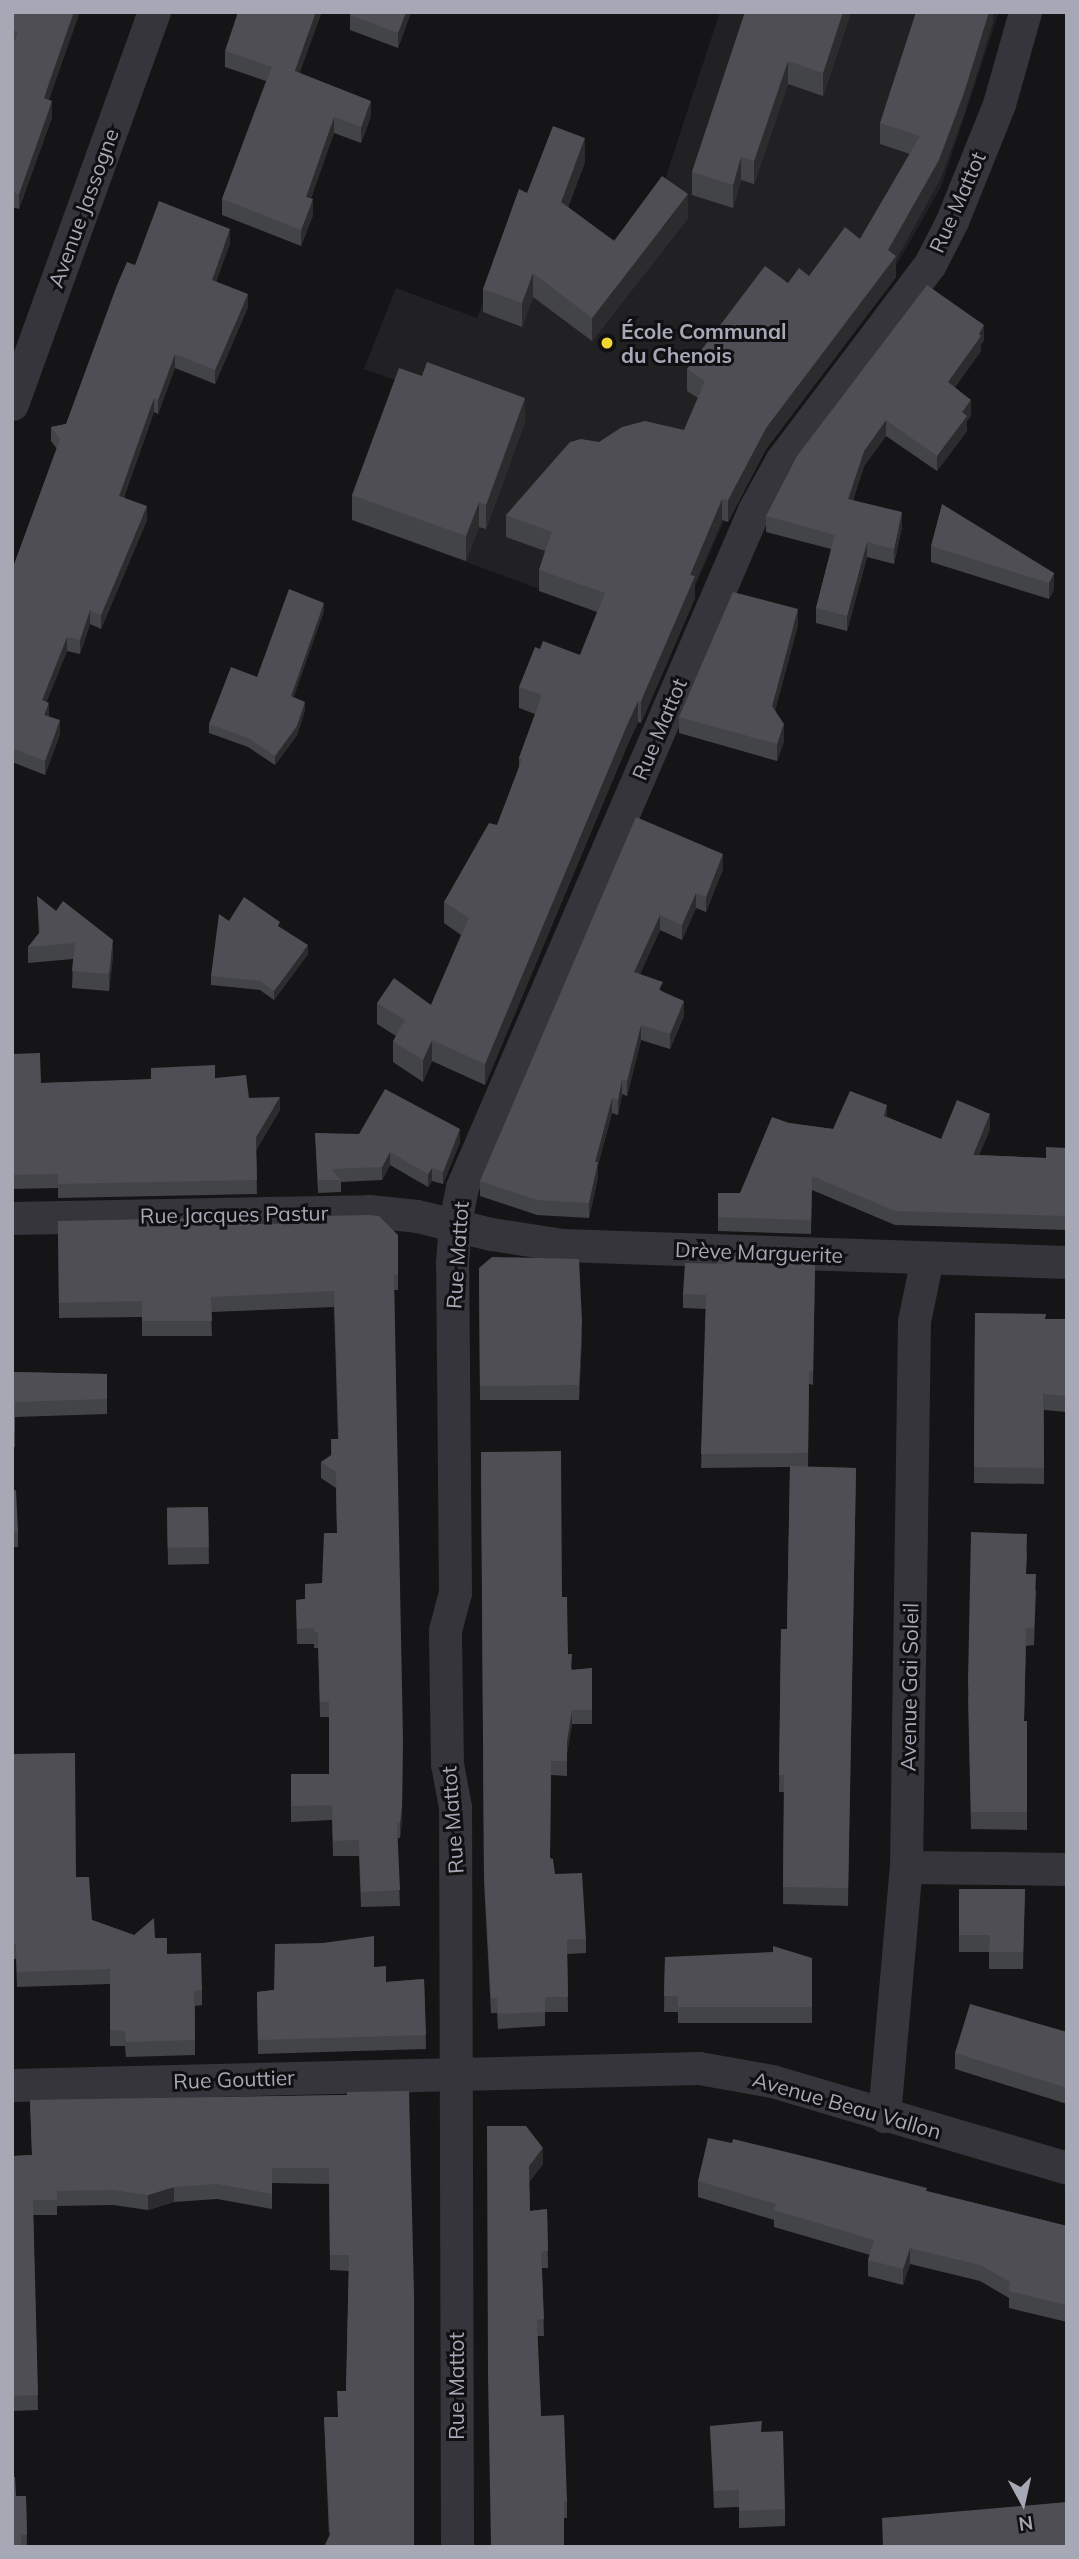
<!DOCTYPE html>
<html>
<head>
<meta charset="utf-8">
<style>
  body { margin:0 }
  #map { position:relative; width:1079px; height:2559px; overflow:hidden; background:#151416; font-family:Mulish,sans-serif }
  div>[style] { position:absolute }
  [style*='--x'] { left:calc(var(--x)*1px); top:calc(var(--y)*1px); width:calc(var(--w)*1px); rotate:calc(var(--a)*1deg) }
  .built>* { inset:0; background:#212023 }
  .minor>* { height:33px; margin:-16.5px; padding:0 16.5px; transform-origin:16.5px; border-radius:16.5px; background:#35353b }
  .wall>* { inset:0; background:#434448; transform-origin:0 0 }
  .shaded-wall>* { inset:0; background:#2c2c2f }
  .building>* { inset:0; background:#4e4e54; transform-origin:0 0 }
  .dots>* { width:19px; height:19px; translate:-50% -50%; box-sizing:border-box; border:4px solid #100f11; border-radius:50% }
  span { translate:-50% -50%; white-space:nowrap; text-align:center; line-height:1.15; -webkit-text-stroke:6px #100f11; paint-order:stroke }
  .street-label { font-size:21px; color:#a6a8b6 }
  .poi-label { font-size:21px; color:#a6a8b6; font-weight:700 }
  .left { translate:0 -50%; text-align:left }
  .frame { position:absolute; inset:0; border:14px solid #a6a8b6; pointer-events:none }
  .north { position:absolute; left:988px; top:2468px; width:70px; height:70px; -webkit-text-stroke:5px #100f11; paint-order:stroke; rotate:172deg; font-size:19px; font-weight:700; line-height:28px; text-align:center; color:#a6a8b6 }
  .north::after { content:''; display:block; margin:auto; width:24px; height:32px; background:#a6a8b6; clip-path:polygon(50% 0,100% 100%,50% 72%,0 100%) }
</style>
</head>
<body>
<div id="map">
  <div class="built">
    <div style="clip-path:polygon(720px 12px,999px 12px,941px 187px,888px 280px,749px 465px,672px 638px,352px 520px,383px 434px,398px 381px,364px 369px,396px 288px,477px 318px,519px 201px,621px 242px,663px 185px)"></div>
  </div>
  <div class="minor">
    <div style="--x:12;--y:404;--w:417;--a:-70.1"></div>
    <div style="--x:12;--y:1218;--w:357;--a:-1.1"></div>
    <div style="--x:369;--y:1211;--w:48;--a:5.9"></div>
    <div style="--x:417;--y:1216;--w:76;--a:13.7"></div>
    <div style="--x:491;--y:1234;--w:72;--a:8.8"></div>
    <div style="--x:562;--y:1245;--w:505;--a:1.93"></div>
    <div style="--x:906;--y:1867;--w:161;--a:0.7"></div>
    <div style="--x:12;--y:2085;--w:687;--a:-1.42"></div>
    <div style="--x:699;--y:2068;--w:74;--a:10.1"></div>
    <div style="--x:772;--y:2081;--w:308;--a:16.4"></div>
    <div style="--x:884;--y:2116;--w:250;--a:-85"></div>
    <div style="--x:906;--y:1867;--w:546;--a:-89.16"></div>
    <div style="--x:914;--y:1321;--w:64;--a:-78.3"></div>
    <div style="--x:457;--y:2547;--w:740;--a:-90.15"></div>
    <div style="--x:455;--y:1807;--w:44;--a:-100.5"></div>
    <div style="--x:447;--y:1764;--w:134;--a:-90.9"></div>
    <div style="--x:445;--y:1630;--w:38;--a:-75"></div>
    <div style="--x:455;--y:1593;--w:330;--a:-90.5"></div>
    <div style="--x:452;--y:1263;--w:40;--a:-85.7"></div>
    <div style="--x:455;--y:1223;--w:37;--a:-79"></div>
    <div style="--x:462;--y:1187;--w:737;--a:-66.67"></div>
    <div style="--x:754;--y:510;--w:56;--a:-61.1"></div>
    <div style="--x:781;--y:461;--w:247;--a:-52.9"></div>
    <div style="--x:930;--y:264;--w:48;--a:-62.9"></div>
    <div style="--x:952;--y:221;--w:126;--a:-68.1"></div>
    <div style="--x:999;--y:104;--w:96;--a:-74.2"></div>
  </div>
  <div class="wall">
    <div style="clip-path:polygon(12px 12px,49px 100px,52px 117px,19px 209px,12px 207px)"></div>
    <div style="clip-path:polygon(411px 12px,398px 48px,350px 30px,350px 15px)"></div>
    <div style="clip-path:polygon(745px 12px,851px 12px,823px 96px,788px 84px,754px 184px,741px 180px,733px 208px,692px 195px,692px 172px)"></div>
    <div style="clip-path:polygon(993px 12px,993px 21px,964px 114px,939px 181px,896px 259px,896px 277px,766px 449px,728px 522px,722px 520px,695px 583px,695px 598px,641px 723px,638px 722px,627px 746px,485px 1085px,432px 1061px,423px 1082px,393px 1062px,393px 1041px,396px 1036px,377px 1024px,377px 1003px,431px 1005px,461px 935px,444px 923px,444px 902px,497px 825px,519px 768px,519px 758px,535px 714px,519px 708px,519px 687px,540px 649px,580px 655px,597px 612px,539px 591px,539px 570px,545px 551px,506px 537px,506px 515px,599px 442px,684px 430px,698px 398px,687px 391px,687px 369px,788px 283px,809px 276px,860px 239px,910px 154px,880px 144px,880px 123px)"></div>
    <div style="clip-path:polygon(225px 51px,300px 73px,371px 116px,361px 143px,334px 133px,311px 198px,313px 215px,301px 246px,222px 215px,222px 199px,266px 81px,225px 67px)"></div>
    <div style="clip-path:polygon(585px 162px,568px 207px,614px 241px,688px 218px,592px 341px,533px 297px,522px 327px,483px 312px,483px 289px,527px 193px)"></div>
    <div style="clip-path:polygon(230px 243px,216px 281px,248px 307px,215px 384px,175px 368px,158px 414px,154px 412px,124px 497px,147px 520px,101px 629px,90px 624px,80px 654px,67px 651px,46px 702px,49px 716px,60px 734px,45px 775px,12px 762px,12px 570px,57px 449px,51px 441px,51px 427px,66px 424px,135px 265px)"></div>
    <div style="clip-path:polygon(984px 340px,981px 345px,981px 351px,955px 387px,971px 416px,967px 421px,967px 431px,937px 471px,886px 436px,864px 466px,853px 500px,902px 527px,894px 564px,867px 557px,847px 631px,816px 623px,816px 608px,831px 549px,766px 532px,766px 516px)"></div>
    <div style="clip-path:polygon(525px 422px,486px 529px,479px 527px,466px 561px,352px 520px,352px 495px)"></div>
    <div style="clip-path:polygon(931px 546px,1054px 573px,1054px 589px,1049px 599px,931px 562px)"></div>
    <div style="clip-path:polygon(324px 611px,293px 697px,305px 710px,297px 735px,275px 765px,248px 747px,209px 733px,209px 724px)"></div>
    <div style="clip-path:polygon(798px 625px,775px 710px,784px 741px,777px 761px,679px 733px,679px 717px)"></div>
    <div style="clip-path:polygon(636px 817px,723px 869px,706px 912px,696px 908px,682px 940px,660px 930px,640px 974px,663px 992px,684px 1016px,670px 1049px,641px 1040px,627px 1096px,622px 1094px,618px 1115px,612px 1113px,598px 1165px,598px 1177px,589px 1218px,537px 1215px,480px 1196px,480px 1181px)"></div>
    <div style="clip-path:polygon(37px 896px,113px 956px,109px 991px,72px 988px,73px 959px,28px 963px,28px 947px,39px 933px)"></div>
    <div style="clip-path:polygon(229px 921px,280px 928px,308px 954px,274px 1000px,260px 990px,211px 985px,211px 976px)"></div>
    <div style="clip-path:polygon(12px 1054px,41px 1083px,215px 1078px,249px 1098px,280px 1110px,256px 1150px,257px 1194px,58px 1198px,58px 1188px,12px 1189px)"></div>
    <div style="clip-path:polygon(887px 1117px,941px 1139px,990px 1129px,979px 1155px,1046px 1158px,1067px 1148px,1067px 1230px,895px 1225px,812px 1190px,811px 1234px,718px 1231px,718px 1193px,740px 1193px,789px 1123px,833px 1129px)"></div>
    <div style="clip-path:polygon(315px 1133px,460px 1142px,443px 1184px,432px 1181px,428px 1187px,390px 1165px,382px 1180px,341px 1182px,341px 1192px,318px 1193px)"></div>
    <div style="clip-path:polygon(58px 1221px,257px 1224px,398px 1235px,398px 1290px,394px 1290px,402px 1821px,400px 1838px,397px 1838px,400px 1906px,361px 1907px,359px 1856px,333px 1856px,332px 1820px,291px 1822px,291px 1774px,329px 1774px,329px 1717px,320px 1717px,318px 1648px,314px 1648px,314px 1644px,297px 1644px,296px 1600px,305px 1599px,322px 1583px,337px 1533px,336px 1488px,321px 1478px,321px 1462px,331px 1455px,331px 1439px,338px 1439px,334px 1307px,211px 1312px,212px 1336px,142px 1336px,142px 1317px,59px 1318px)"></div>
    <div style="clip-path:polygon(717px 1256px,815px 1265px,813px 1385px,809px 1384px,808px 1467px,856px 1468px,848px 1906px,783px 1904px,784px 1792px,779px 1792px,781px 1629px,787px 1629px,790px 1467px,701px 1468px,706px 1309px,683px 1308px,683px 1294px,717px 1264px)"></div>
    <div style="clip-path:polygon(479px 1268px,582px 1335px,579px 1400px,480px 1400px)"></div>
    <div style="clip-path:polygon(975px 1313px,1045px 1319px,1067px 1319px,1067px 1412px,1044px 1410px,1044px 1484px,974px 1483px)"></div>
    <div style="clip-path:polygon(12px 1372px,107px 1374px,107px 1414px,15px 1417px,15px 1447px,12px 1447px)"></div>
    <div style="clip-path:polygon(481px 1452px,562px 1597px,568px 1654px,572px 1670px,592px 1668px,592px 1724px,572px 1724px,567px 1753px,567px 1776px,551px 1775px,550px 1858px,555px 1874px,586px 1939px,586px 1953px,567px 1954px,568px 2012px,545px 2012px,545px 2026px,498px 2029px,497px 2013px,491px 2013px,484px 1883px)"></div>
    <div style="clip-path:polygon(12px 1491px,18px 1532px,18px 1547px,12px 1547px)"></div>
    <div style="left:208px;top:1507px;width:57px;height:41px;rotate:89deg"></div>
    <div style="clip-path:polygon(1027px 1551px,1026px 1574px,1036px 1591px,1034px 1645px,1026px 1646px,1024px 1721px,1027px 1721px,1027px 1830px,971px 1829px,968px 1698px)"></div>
    <div style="clip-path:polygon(12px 1754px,76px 1877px,92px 1920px,134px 1935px,155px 1938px,167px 1954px,202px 1990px,202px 2005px,195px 2006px,195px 2055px,126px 2057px,125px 2046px,110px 2046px,110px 1984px,17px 1987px,16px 1959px,12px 1959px)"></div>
    <div style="clip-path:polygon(959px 1889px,1025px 1889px,1023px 1969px,989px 1969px,989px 1952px,959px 1952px)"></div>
    <div style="clip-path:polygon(665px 1957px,812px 1958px,812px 2023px,678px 2023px,678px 2012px,664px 2012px)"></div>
    <div style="clip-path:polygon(374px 1967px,386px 1982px,424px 1979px,426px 2049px,258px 2054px,257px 1992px,274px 1990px)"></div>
    <div style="clip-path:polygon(1067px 2032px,1067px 2104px,955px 2069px,955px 2053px)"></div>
    <div style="clip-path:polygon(409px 2091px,329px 2536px,324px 2417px,338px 2417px,346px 2391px,349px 2271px,330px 2270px,329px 2184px,272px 2183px,272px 2209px,217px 2199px,174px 2202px,148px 2210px,113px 2205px,57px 2206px,57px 2215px,33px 2215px,38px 2410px,12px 2411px,12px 2156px,32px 2155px,30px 2100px,347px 2095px)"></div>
    <div style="clip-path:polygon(487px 2126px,543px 2164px,529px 2182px,530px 2211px,547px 2209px,548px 2268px,542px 2268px,544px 2336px,537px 2336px,541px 2416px,567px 2501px,567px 2518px,564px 2518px,564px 2547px)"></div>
    <div style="clip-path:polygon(698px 2181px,927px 2191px,1067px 2226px,1067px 2322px,1009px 2308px,1009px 2298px,980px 2281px,910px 2264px,903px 2285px,868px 2276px,868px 2260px,870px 2255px,774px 2227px,774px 2220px,698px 2197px)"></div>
    <div style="clip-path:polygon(710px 2426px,762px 2432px,785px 2509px,785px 2526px,739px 2528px,739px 2507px,714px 2508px)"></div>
    <div style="clip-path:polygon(16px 2496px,26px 2496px,27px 2547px,12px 2547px)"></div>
  </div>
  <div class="shaded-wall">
    <div style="clip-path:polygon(74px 12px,80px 12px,44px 114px,44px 98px)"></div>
    <div style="clip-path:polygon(316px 12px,322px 12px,295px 86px,295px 71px)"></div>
    <div style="clip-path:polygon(406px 12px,411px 12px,398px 48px,398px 33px)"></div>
    <div style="clip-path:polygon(843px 12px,851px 12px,823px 96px,823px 73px)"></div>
    <div style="clip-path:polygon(989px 12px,993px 12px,993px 21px,964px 114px,939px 181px,896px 259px,896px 277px,766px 449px,728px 522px,728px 500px,766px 428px)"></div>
    <div style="clip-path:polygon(788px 61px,788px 84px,754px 184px,754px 161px)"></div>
    <div style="clip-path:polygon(52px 101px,52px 117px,19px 209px,19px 194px)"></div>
    <div style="clip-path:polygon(371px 101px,371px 116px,361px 143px,361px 127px)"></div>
    <div style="clip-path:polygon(334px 117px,334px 133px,306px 212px,306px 197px)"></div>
    <div style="clip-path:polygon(585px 138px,585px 162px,561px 226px,561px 202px)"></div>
    <div style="clip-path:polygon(741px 157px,741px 180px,733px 208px,733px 185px)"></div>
    <div style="clip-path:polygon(688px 194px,688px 218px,592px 341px,592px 318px)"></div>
    <div style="clip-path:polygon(313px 199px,313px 215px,301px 246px,301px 230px)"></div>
    <div style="clip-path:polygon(230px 229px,230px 243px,212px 294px,212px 280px)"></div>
    <div style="clip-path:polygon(533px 273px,533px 297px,522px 327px,522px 303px)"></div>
    <div style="clip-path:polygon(248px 294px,248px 307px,215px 384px,215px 370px)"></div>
    <div style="clip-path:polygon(984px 325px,984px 340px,981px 345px,981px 351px,948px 397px,948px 382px)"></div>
    <div style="clip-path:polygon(175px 354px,175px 368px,158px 414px,158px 400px)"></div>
    <div style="clip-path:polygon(154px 398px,154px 412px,119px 510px,119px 496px)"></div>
    <div style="clip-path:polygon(525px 398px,525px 422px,486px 529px,486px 505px)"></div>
    <div style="clip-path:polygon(971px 400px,971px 416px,967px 421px,967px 431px,937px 471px,937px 456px,962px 412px)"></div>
    <div style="clip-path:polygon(886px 420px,886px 436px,864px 466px,848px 514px,848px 499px,864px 451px)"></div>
    <div style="clip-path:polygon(722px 499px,722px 520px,695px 583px,695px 598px,641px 723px,641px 701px,690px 575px)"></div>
    <div style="clip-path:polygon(479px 502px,479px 527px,466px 561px,466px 536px)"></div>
    <div style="clip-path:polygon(147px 506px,147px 520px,101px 629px,101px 615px)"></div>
    <div style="clip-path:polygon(902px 512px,902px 527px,894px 564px,894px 549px)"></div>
    <div style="clip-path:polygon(867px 542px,867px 557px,847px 631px,847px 616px)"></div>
    <div style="clip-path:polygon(1054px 573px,1054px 589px,1049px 599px,1049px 583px)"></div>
    <div style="clip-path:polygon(324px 603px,324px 611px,291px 705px,291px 696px)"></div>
    <div style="clip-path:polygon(798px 609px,798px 625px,772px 722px,772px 706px)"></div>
    <div style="clip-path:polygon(90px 610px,90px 624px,80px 654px,80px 640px)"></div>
    <div style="clip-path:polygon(67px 637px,67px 651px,42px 714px,42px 700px)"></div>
    <div style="clip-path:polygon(638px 701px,638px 722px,627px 746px,485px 1085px,485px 1064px,627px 725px)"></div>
    <div style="clip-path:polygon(305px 702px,305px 710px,297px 735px,275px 765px,275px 756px)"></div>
    <div style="clip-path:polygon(49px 703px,49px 717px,44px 715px)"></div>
    <div style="clip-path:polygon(60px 720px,60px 734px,45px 775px,45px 761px)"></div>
    <div style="clip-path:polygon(784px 724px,784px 741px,777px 761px,777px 744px)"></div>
    <div style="clip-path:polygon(723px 854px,723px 869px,706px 912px,706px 897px)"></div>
    <div style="clip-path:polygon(696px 893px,696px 908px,682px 940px,682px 925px)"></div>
    <div style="clip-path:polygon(660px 915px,660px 930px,634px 987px,634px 972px)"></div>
    <div style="clip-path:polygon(113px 940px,113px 956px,109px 991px,109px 974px)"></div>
    <div style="clip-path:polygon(308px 945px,308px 954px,274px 1000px,274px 991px)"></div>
    <div style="clip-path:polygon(684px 1001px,684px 1016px,670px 1049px,670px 1034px)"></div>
    <div style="clip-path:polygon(641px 1025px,641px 1040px,627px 1096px,627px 1081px)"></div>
    <div style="clip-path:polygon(432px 1040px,432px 1061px,423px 1082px,423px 1060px)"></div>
    <div style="clip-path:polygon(622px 1079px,622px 1094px,618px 1115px,618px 1100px)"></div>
    <div style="clip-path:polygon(280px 1097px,280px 1110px,256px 1151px,256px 1137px)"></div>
    <div style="clip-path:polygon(612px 1098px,612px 1113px,598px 1165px,598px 1177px,589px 1218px,589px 1203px,595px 1162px)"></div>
    <div style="clip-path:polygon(887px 1105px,887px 1119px,884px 1116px)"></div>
    <div style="clip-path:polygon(990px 1114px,990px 1129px,973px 1169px,973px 1155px)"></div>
    <div style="clip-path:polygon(460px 1129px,460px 1142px,443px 1184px,443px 1172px)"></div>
    <div style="clip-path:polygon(390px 1152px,390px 1165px,382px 1180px,382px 1167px)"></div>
    <div style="clip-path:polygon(432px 1168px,432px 1181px,428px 1187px,428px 1174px)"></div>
    <div style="clip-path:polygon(582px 1321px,582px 1335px,579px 1400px,579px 1385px)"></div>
    <div style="clip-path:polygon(572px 1710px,572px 1724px,567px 1755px,567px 1741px)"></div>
    <div style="clip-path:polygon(403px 1739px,402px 1821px,400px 1838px,400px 1823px)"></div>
    <div style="clip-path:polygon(543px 2148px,543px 2164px,529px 2182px,529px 2166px)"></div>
    <div style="clip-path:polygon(174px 2187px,174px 2202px,148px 2210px,148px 2195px)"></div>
    <div style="clip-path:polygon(910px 2248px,910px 2264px,903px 2285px,903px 2269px)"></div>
  </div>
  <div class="building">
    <div style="clip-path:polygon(12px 12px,74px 12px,44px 98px,52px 101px,19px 194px,12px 191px,12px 48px,18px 32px,12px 30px)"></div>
    <div style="clip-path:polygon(238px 12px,316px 12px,295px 71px,371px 101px,361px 127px,334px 117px,306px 197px,313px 199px,301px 230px,222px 199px,272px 67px,225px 51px)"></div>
    <div style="clip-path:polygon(351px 12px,406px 12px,398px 33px,350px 15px)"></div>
    <div style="clip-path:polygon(745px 12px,843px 12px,823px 73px,788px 61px,754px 161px,741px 157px,733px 185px,692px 172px)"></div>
    <div style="clip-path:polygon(916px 12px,989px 12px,964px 93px,939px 160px,888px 250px,896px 256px,766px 428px,728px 500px,722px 499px,690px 575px,695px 576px,641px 701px,638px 701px,627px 725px,485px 1064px,432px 1040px,423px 1060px,393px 1041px,405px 1020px,377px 1003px,394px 978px,431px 1005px,469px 918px,444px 902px,489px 823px,497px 825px,522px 759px,519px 758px,542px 695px,519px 687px,535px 647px,540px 649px,543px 641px,580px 655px,605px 593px,539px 570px,552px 532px,506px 515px,570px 442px,581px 439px,599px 442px,622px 427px,645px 421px,684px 430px,705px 381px,687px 369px,765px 266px,788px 283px,799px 268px,809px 276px,845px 227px,860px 239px,920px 136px,880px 123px)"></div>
    <div style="clip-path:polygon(553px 126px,585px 138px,561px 202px,614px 241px,662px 176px,688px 194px,592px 318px,533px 273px,522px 303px,483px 289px,519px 189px,527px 193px)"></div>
    <div style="clip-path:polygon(159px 201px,230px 229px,212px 280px,248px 294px,215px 370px,175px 354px,158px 400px,154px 398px,119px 496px,147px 506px,101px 615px,90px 610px,80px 640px,67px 637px,42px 700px,49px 703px,44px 715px,60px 720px,45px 761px,12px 748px,12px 570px,60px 439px,51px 427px,66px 424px,117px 285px,127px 262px,135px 265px)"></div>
    <div style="clip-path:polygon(927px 285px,984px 325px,979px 334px,981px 336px,948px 382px,971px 400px,962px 412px,967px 416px,937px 456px,886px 420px,864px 451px,848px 499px,902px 512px,894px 549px,867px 542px,847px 616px,816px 608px,835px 535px,766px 516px,797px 456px)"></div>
    <div style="clip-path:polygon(427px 362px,525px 398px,486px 505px,479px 502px,466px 536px,352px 495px,399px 368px,422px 376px)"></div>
    <div style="clip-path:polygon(942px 504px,1054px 573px,1049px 583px,931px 546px)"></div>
    <div style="clip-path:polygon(289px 589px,324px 603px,291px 696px,305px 702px,297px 726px,275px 756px,248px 738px,209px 724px,231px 667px,257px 677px)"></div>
    <div style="clip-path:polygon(733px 592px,798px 609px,772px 706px,784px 724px,777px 744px,679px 717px)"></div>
    <div style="clip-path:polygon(636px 817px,723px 854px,706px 897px,696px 893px,682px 925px,660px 915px,634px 972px,663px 982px,659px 990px,684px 1001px,670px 1034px,641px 1025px,627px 1081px,622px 1079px,618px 1100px,612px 1098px,595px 1162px,598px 1162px,589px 1203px,537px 1200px,480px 1181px)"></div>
    <div style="clip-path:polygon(37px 896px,56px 911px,63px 901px,113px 940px,109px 974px,72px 971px,75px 943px,28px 947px,40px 932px)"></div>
    <div style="clip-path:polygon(244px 897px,280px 922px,278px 926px,308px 945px,274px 991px,260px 981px,211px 976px,219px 914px,229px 921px)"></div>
    <div style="clip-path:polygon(40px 1053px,41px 1083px,151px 1079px,151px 1068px,215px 1065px,215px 1078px,246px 1075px,249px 1098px,280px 1097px,256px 1137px,257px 1180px,58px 1184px,58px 1174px,12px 1175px,12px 1054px)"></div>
    <div style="clip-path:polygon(385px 1089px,460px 1129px,443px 1172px,432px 1168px,428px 1174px,390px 1152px,382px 1167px,331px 1169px,341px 1180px,318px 1180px,315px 1133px,359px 1134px)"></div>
    <div style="clip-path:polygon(850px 1091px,887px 1105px,884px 1116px,941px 1139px,957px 1100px,990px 1114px,973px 1155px,1046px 1158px,1046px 1147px,1067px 1148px,1067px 1216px,895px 1211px,812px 1176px,811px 1220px,718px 1217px,718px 1193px,740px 1193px,772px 1117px,789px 1123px,833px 1129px)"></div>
    <div style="clip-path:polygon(368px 1215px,379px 1216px,398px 1235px,398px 1275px,394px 1275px,403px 1739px,402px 1806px,400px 1823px,397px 1823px,400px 1890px,361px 1892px,359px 1840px,333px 1841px,332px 1805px,291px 1806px,291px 1774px,329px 1774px,329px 1702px,320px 1702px,318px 1632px,314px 1632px,314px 1628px,297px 1629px,296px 1600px,305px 1599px,305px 1584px,322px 1583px,324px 1533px,337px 1533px,336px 1472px,321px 1462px,332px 1455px,331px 1439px,339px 1439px,334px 1291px,211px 1297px,212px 1321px,142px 1321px,142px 1301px,59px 1303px,58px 1221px,257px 1217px,257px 1224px,321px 1223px,320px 1216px)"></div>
    <div style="clip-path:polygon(717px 1256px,810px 1259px,809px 1265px,815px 1265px,813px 1371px,809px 1371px,808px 1453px,701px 1454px,706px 1295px,683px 1294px,685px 1263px,730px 1264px,717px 1260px)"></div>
    <div style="clip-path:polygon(492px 1257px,579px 1259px,582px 1321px,579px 1385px,480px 1386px,479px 1268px)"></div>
    <div style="clip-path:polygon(975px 1313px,1046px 1314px,1045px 1319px,1067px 1319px,1067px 1396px,1043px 1394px,1044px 1468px,974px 1467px)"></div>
    <div style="clip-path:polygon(12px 1372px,107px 1374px,107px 1399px,15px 1402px,15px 1432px,12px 1432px)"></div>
    <div style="clip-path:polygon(561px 1451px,562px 1597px,567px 1597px,568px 1654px,572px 1654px,571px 1670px,592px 1668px,592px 1710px,572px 1710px,567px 1741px,567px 1761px,551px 1761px,550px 1858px,553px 1859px,555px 1874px,582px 1873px,586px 1939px,567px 1939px,568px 1997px,545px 1997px,545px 2012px,498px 2014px,497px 1998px,491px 1998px,484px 1868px,481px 1452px)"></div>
    <div style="clip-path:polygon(790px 1466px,856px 1468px,848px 1888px,783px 1887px,784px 1775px,779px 1775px,781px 1629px,787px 1629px)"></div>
    <div style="clip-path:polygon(16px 1490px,18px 1532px,12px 1532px,12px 1491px)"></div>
    <div style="left:208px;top:1507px;width:40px;height:41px;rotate:89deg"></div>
    <div style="clip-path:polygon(971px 1532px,1027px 1534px,1026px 1574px,1036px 1574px,1034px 1628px,1026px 1628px,1024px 1721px,1027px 1721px,1027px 1812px,971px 1812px,968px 1681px)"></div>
    <div style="clip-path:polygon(75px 1753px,76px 1877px,89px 1877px,92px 1920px,134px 1935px,154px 1918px,155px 1938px,167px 1938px,167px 1954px,201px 1953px,202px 1990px,194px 1991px,195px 2040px,126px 2042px,125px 2031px,110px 2030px,110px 1969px,17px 1972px,16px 1944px,12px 1944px,12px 1754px)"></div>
    <div style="clip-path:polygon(959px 1889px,1025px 1889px,1023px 1952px,989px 1952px,990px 1935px,959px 1935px)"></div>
    <div style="clip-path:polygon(374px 1936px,374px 1967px,386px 1966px,386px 1982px,424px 1979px,426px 2035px,258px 2040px,257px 1992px,274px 1990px,275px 1944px,323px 1943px)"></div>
    <div style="clip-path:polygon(773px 1946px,812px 1958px,812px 2007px,678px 2007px,678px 1996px,664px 1996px,665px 1957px,773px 1952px)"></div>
    <div style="clip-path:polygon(970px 2004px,1067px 2032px,1067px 2088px,955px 2053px)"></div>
    <div style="clip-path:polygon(409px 2091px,414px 2293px,414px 2547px,324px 2547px,330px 2534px,324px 2417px,338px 2417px,337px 2391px,346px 2391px,349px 2255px,330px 2255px,329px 2168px,272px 2168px,272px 2194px,217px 2184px,174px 2187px,148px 2195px,113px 2190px,57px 2191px,57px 2200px,33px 2200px,38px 2395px,12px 2396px,12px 2156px,32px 2155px,30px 2100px,347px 2095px,347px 2092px)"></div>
    <div style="clip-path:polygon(487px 2126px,526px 2126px,543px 2148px,529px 2166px,530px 2211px,547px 2209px,548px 2251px,541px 2252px,544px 2319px,537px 2320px,541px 2416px,564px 2415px,567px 2501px,564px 2501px,564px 2547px,491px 2547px,488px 2375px)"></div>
    <div style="clip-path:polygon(708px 2138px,732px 2143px,733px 2139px,823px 2161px,927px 2188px,926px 2191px,1067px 2226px,1067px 2305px,1009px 2291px,1010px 2282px,980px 2265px,910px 2248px,903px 2269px,868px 2260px,874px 2240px,774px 2210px,776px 2204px,698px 2181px)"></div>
    <div style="clip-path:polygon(762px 2421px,761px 2432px,783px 2431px,785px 2509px,739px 2511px,739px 2490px,714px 2491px,710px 2426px)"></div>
    <div style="clip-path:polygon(12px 2477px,15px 2477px,16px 2496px,26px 2496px,27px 2535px,21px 2535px,21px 2547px,12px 2547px)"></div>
    <div style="clip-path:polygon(1067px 2502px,1067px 2547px,883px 2547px,882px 2518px)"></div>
  </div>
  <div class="dots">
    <div style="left:607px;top:343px;background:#f1d631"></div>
  </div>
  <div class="street-label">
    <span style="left:957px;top:202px;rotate:-66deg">Rue Mattot</span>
    <span style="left:83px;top:208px;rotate:-70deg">Avenue Jassogne</span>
    <span style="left:659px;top:729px;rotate:-67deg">Rue Mattot</span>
    <span style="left:234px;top:1214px;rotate:-1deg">Rue Jacques Pastur</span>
    <span style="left:759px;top:1252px;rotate:2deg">Drève Marguerite</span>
    <span style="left:457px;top:1255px;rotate:-86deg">Rue Mattot</span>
    <span style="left:909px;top:1687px;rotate:-89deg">Avenue Gai Soleil</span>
    <span style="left:452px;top:1820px;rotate:-94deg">Rue Mattot</span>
    <span style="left:234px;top:2079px;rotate:-2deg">Rue Gouttier</span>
    <span style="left:847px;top:2105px;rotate:16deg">Avenue Beau Vallon</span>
    <span style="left:456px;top:2386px;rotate:-90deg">Rue Mattot</span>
  </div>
  <div class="poi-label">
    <span class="left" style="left:621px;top:343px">École Communal<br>du Chenois</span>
  </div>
  <div class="frame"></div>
  <div class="north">N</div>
</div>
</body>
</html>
